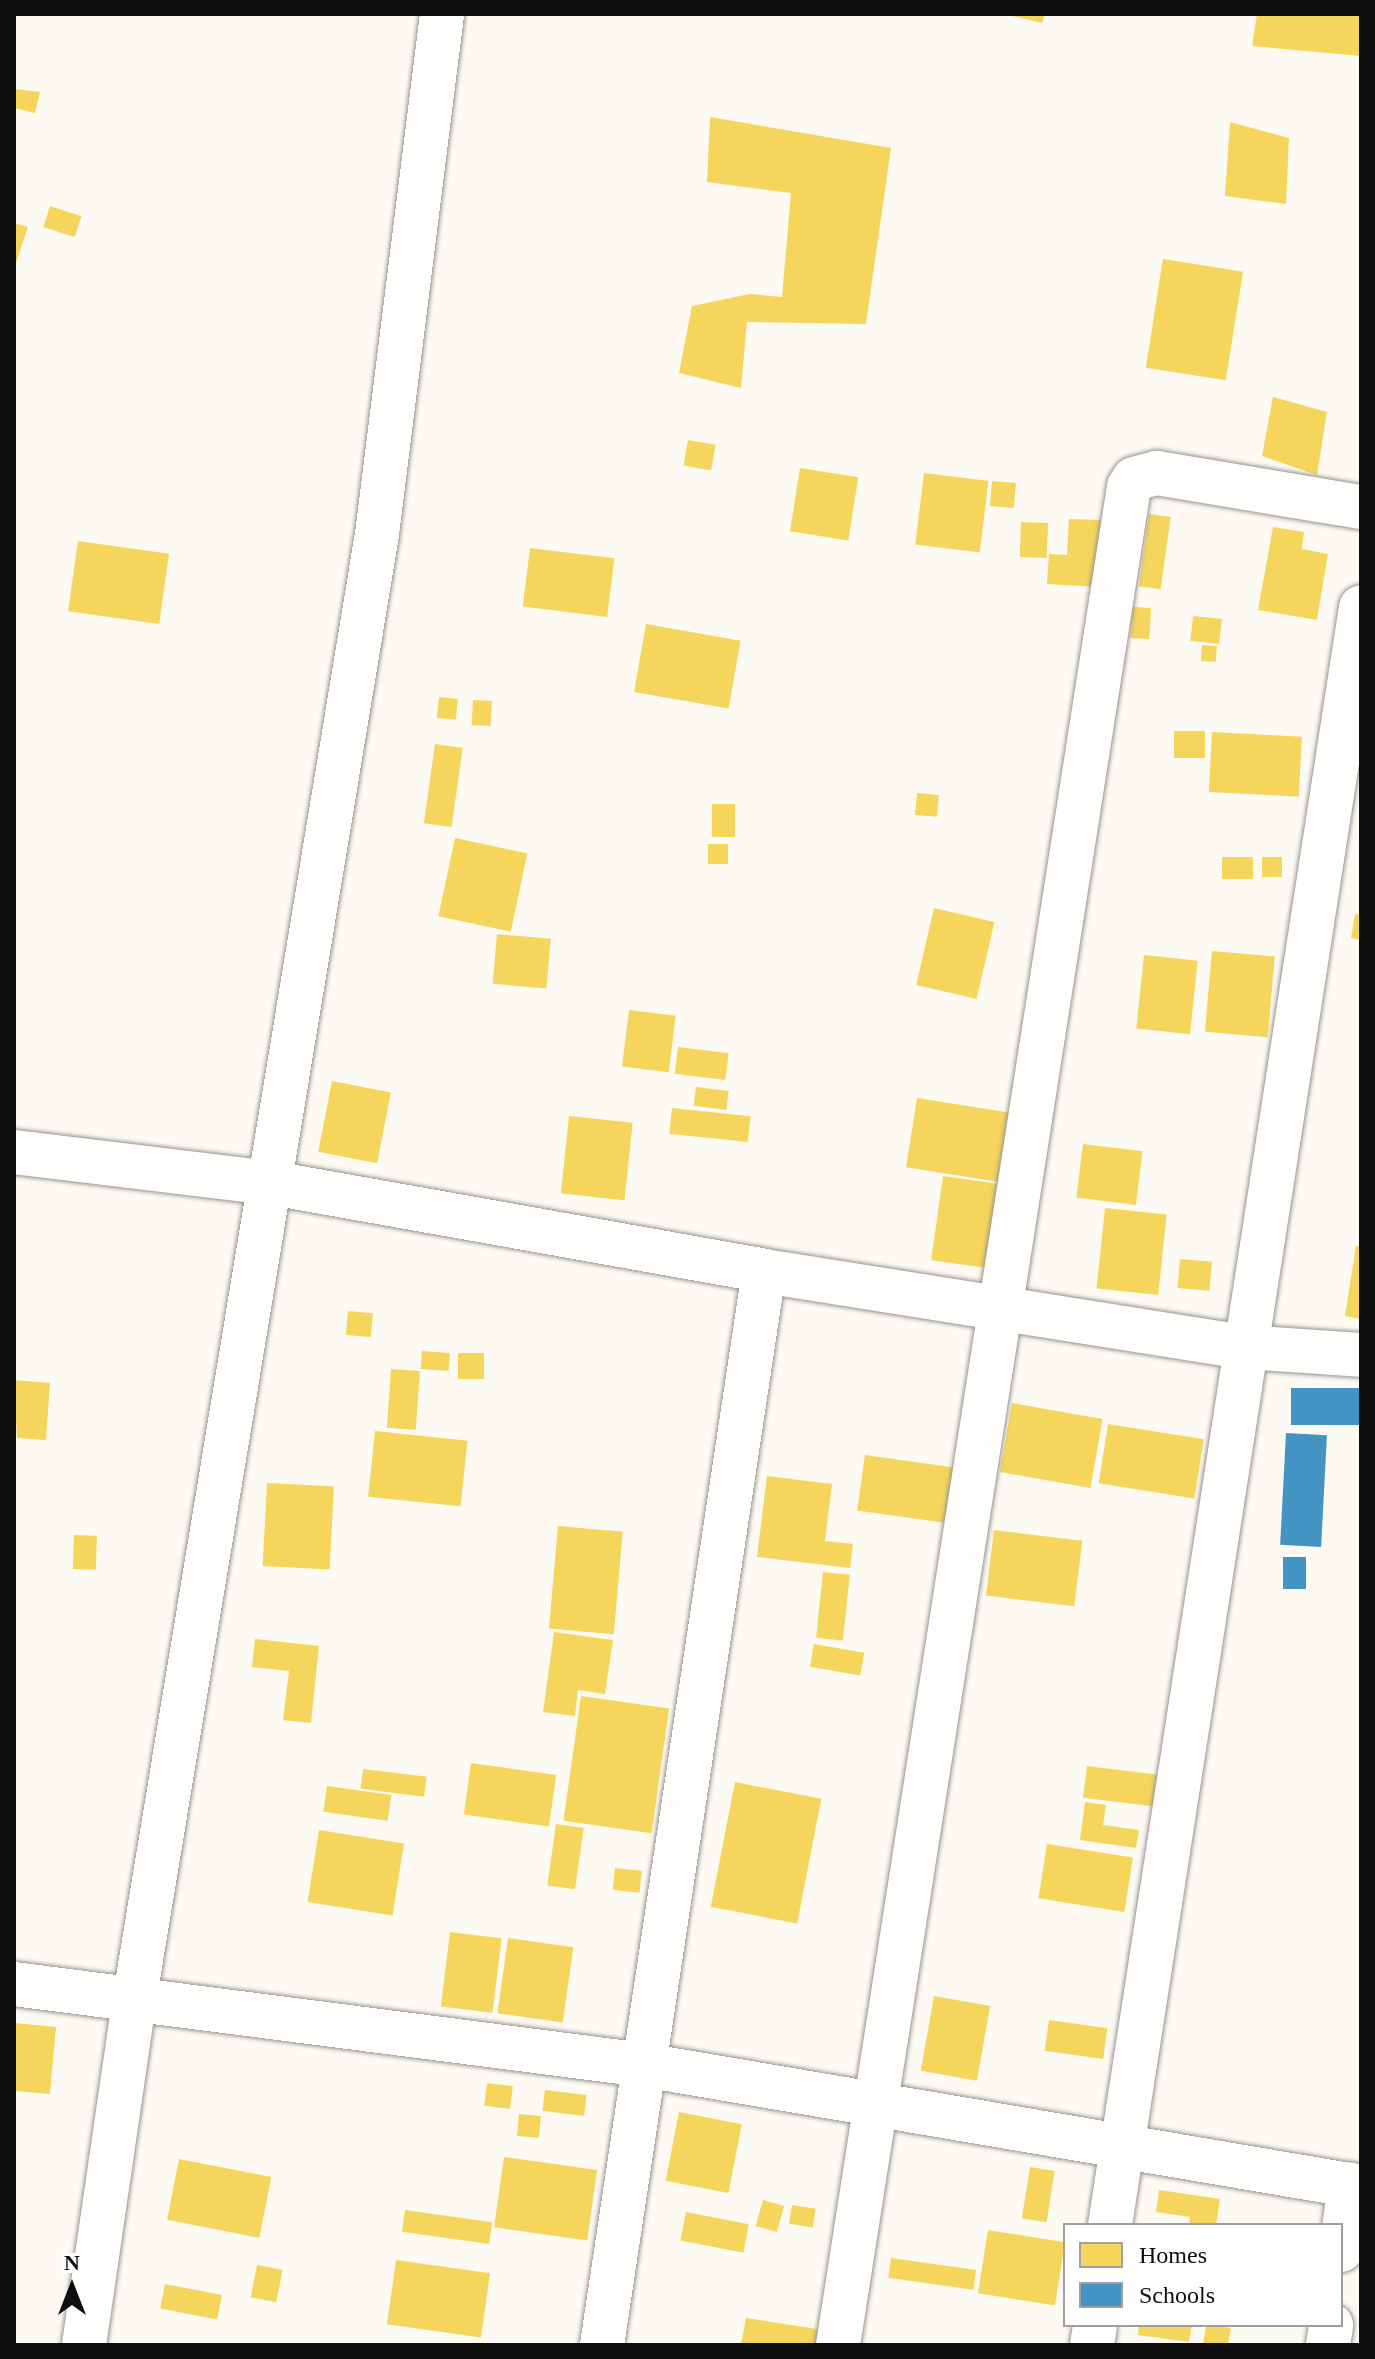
<!DOCTYPE html>
<html>
<head>
<meta charset="utf-8">
<style>
  body { margin:0 }
  #map { position:relative; width:1375px; height:2359px; overflow:hidden; background:#fcfaf2; font-family:"Times New Roman",serif }
  div>[style] { position:absolute }
  [style*='--x'] { left:calc(var(--x)*1px); top:calc(var(--y)*1px); width:calc(var(--w)*1px); rotate:calc(var(--a)*1deg) }
  .homes>* { inset:0; background:#f6d55c; transform-origin:0 0 }
  .schools>* { inset:0; background:#4393c3; transform-origin:0 0 }
  .roads { filter:drop-shadow(0 0 2px #959491) drop-shadow(0 0 2px #959491) }
  .minor>* { height:44px; margin:-22px; padding:0 22px; transform-origin:22px; border-radius:22px; background:#fffefd }
  span { translate:-50% -50%; white-space:nowrap; text-align:center; line-height:1.15; -webkit-text-stroke:8px #fff; paint-order:stroke }
  .frame { position:absolute; inset:0; border:16px solid #0e0e0e; pointer-events:none }
  .legend { position:absolute; left:1063px; top:2223px; width:280px; height:104px; box-sizing:border-box; background:#fff; border:2px solid #9f9f9f; margin:0; padding:10px 14px; list-style:none; font-size:24px; color:#0e0e0e }
  .legend li { display:flex; align-items:center; gap:16px; height:40px }
  .legend b { width:40px; border:2px solid #9f9f9f }
  .north { position:absolute; left:32px; top:2247px; width:80px; height:80px; -webkit-text-stroke:6px #fff; paint-order:stroke; rotate:0deg; font-size:22px; font-weight:700; line-height:32px; text-align:center; color:#0e0e0e }
  .north::after { content:''; display:block; margin:auto; width:28px; height:36px; background:#0e0e0e; clip-path:polygon(50% 0,100% 100%,50% 72%,0 100%) }
</style>
</head>
<body>
<div id="map">
  <div class="homes">
    <div style="clip-path:polygon(1004px 14px,1045px 14px,1042px 23px)"></div>
    <div style="clip-path:polygon(1257px 14px,1361px 14px,1361px 56px,1252px 46px)"></div>
    <div style="clip-path:polygon(14px 89px,40px 92px,35px 113px,14px 108px)"></div>
    <div style="clip-path:polygon(710px 117px,891px 148px,866px 324px,747px 322px,741px 388px,679px 373px,692px 306px,750px 294px,782px 297px,791px 193px,707px 182px)"></div>
    <div style="clip-path:polygon(1230px 122px,1289px 138px,1286px 204px,1225px 196px)"></div>
    <div style="left:50px;top:206px;width:33px;height:22px;rotate:18deg"></div>
    <div style="clip-path:polygon(14px 223px,28px 227px,16px 263px,14px 262px)"></div>
    <div style="left:1163px;top:259px;width:81px;height:110px;rotate:9deg"></div>
    <div style="clip-path:polygon(1273px 397px,1327px 412px,1317px 475px,1262px 456px)"></div>
    <div style="left:688px;top:440px;width:28px;height:26px;rotate:10deg"></div>
    <div style="left:800px;top:468px;width:59px;height:64px;rotate:9deg"></div>
    <div style="left:924px;top:473px;width:65px;height:72px;rotate:7deg"></div>
    <div style="left:992px;top:481px;width:24px;height:25px;rotate:5deg"></div>
    <div style="left:1149px;top:514px;width:22px;height:73px;rotate:8deg"></div>
    <div style="clip-path:polygon(1069px 519px,1101px 520px,1098px 587px,1047px 584px,1049px 554px,1067px 555px)"></div>
    <div style="left:1021px;top:522px;width:27px;height:35px;rotate:2deg"></div>
    <div style="clip-path:polygon(1273px 527px,1304px 532px,1302px 549px,1328px 554px,1317px 620px,1258px 610px)"></div>
    <div style="left:78px;top:541px;width:92px;height:71px;rotate:8deg"></div>
    <div style="left:530px;top:548px;width:85px;height:59px;rotate:7deg"></div>
    <div style="left:1132px;top:607px;width:19px;height:31px;rotate:3deg"></div>
    <div style="left:1193px;top:616px;width:29px;height:25px;rotate:6deg"></div>
    <div style="left:646px;top:624px;width:96px;height:69px;rotate:10deg"></div>
    <div style="left:1202px;top:645px;width:15px;height:16px;rotate:4deg"></div>
    <div style="left:439px;top:697px;width:19px;height:21px;rotate:6deg"></div>
    <div style="left:473px;top:700px;width:19px;height:25px;rotate:3deg"></div>
    <div style="left:1174px;top:731px;width:31px;height:27px"></div>
    <div style="left:1212px;top:732px;width:90px;height:60px;rotate:3deg"></div>
    <div style="left:435px;top:744px;width:28px;height:80px;rotate:8deg"></div>
    <div style="left:917px;top:793px;width:22px;height:22px;rotate:5deg"></div>
    <div style="left:712px;top:804px;width:23px;height:33px"></div>
    <div style="left:455px;top:838px;width:74px;height:80px;rotate:12deg"></div>
    <div style="left:708px;top:844px;width:20px;height:20px"></div>
    <div style="left:1222px;top:857px;width:31px;height:22px"></div>
    <div style="left:1262px;top:857px;width:20px;height:20px"></div>
    <div style="left:934px;top:908px;width:62px;height:79px;rotate:13deg"></div>
    <div style="clip-path:polygon(1355px 914px,1361px 915px,1361px 940px,1351px 938px)"></div>
    <div style="left:497px;top:934px;width:54px;height:50px;rotate:5deg"></div>
    <div style="left:1212px;top:951px;width:63px;height:81px;rotate:5deg"></div>
    <div style="left:1144px;top:955px;width:54px;height:74px;rotate:6deg"></div>
    <div style="left:629px;top:1010px;width:47px;height:57px;rotate:7deg"></div>
    <div style="left:678px;top:1047px;width:51px;height:27px;rotate:7deg"></div>
    <div style="left:332px;top:1081px;width:60px;height:72px;rotate:11deg"></div>
    <div style="left:696px;top:1087px;width:33px;height:19px;rotate:7deg"></div>
    <div style="left:917px;top:1098px;width:101px;height:70px;rotate:9deg"></div>
    <div style="left:672px;top:1108px;width:79px;height:26px;rotate:6deg"></div>
    <div style="left:569px;top:1116px;width:64px;height:78px;rotate:6deg"></div>
    <div style="left:1083px;top:1144px;width:60px;height:54px;rotate:7deg"></div>
    <div style="left:943px;top:1176px;width:62px;height:85px;rotate:8deg"></div>
    <div style="left:1105px;top:1208px;width:62px;height:81px;rotate:6deg"></div>
    <div style="clip-path:polygon(1356px 1246px,1361px 1247px,1361px 1319px,1345px 1316px)"></div>
    <div style="left:1180px;top:1259px;width:32px;height:29px;rotate:5deg"></div>
    <div style="left:348px;top:1311px;width:25px;height:24px;rotate:5deg"></div>
    <div style="left:422px;top:1351px;width:28px;height:18px;rotate:4deg"></div>
    <div style="left:458px;top:1353px;width:26px;height:26px"></div>
    <div style="left:391px;top:1369px;width:29px;height:59px;rotate:4deg"></div>
    <div style="clip-path:polygon(14px 1380px,50px 1383px,46px 1440px,17px 1438px)"></div>
    <div style="left:1012px;top:1403px;width:92px;height:70px;rotate:10deg"></div>
    <div style="left:1108px;top:1424px;width:97px;height:60px;rotate:9deg"></div>
    <div style="left:375px;top:1431px;width:93px;height:66px;rotate:6deg"></div>
    <div style="left:865px;top:1455px;width:90px;height:56px;rotate:8deg"></div>
    <div style="clip-path:polygon(767px 1476px,832px 1484px,825px 1541px,853px 1544px,850px 1568px,757px 1557px)"></div>
    <div style="left:267px;top:1483px;width:67px;height:83px;rotate:3deg"></div>
    <div style="left:558px;top:1526px;width:65px;height:103px;rotate:5deg"></div>
    <div style="left:994px;top:1530px;width:89px;height:66px;rotate:7deg"></div>
    <div style="left:74px;top:1535px;width:23px;height:34px;rotate:2deg"></div>
    <div style="left:823px;top:1572px;width:27px;height:66px;rotate:6deg"></div>
    <div style="clip-path:polygon(554px 1632px,613px 1640px,605px 1694px,578px 1690px,575px 1716px,543px 1712px)"></div>
    <div style="clip-path:polygon(255px 1639px,319px 1646px,311px 1723px,283px 1720px,289px 1671px,252px 1667px)"></div>
    <div style="left:814px;top:1644px;width:51px;height:23px;rotate:10deg"></div>
    <div style="left:581px;top:1696px;width:89px;height:126px;rotate:8deg"></div>
    <div style="left:471px;top:1763px;width:86px;height:52px;rotate:8deg"></div>
    <div style="left:1087px;top:1766px;width:70px;height:32px;rotate:7deg"></div>
    <div style="left:363px;top:1769px;width:64px;height:20px;rotate:7deg"></div>
    <div style="left:735px;top:1782px;width:88px;height:127px;rotate:11deg"></div>
    <div style="left:327px;top:1786px;width:65px;height:26px;rotate:8deg"></div>
    <div style="clip-path:polygon(1085px 1802px,1106px 1805px,1103px 1825px,1139px 1830px,1136px 1848px,1080px 1840px)"></div>
    <div style="left:556px;top:1824px;width:28px;height:62px;rotate:8deg"></div>
    <div style="left:319px;top:1830px;width:86px;height:73px;rotate:9deg"></div>
    <div style="left:1047px;top:1844px;width:87px;height:55px;rotate:9deg"></div>
    <div style="left:615px;top:1868px;width:27px;height:22px;rotate:6deg"></div>
    <div style="left:450px;top:1932px;width:52px;height:75px;rotate:7deg"></div>
    <div style="left:508px;top:1938px;width:66px;height:76px;rotate:8deg"></div>
    <div style="left:934px;top:1996px;width:57px;height:76px;rotate:10deg"></div>
    <div style="left:1049px;top:2020px;width:59px;height:31px;rotate:8deg"></div>
    <div style="clip-path:polygon(14px 2023px,56px 2027px,50px 2094px,14px 2091px)"></div>
    <div style="left:487px;top:2083px;width:26px;height:23px;rotate:7deg"></div>
    <div style="left:545px;top:2090px;width:42px;height:21px;rotate:7deg"></div>
    <div style="left:679px;top:2112px;width:64px;height:70px;rotate:11deg"></div>
    <div style="left:519px;top:2114px;width:22px;height:22px;rotate:5deg"></div>
    <div style="left:504px;top:2157px;width:94px;height:71px;rotate:8deg"></div>
    <div style="left:179px;top:2159px;width:94px;height:62px;rotate:11deg"></div>
    <div style="left:1030px;top:2167px;width:25px;height:52px;rotate:9deg"></div>
    <div style="clip-path:polygon(1159px 2190px,1220px 2199px,1216px 2225px,1189px 2225px,1190px 2217px,1156px 2212px)"></div>
    <div style="left:763px;top:2200px;width:22px;height:27px;rotate:16deg"></div>
    <div style="left:792px;top:2205px;width:24px;height:19px;rotate:9deg"></div>
    <div style="left:405px;top:2210px;width:88px;height:22px;rotate:8deg"></div>
    <div style="left:686px;top:2212px;width:64px;height:29px;rotate:11deg"></div>
    <div style="left:988px;top:2230px;width:78px;height:64px;rotate:9deg"></div>
    <div style="left:891px;top:2258px;width:86px;height:20px;rotate:8deg"></div>
    <div style="left:396px;top:2260px;width:95px;height:65px;rotate:8deg"></div>
    <div style="left:257px;top:2265px;width:26px;height:33px;rotate:11deg"></div>
    <div style="left:165px;top:2284px;width:58px;height:25px;rotate:11deg"></div>
    <div style="clip-path:polygon(746px 2318px,836px 2332px,834px 2345px,741px 2345px)"></div>
    <div style="clip-path:polygon(1139px 2325px,1192px 2325px,1189px 2342px,1138px 2335px)"></div>
    <div style="clip-path:polygon(1206px 2325px,1231px 2328px,1228px 2345px,1203px 2345px)"></div>
  </div>
  <div class="schools">
    <div style="left:1361px;top:1388px;width:37px;height:70px;rotate:90deg"></div>
    <div style="left:1286px;top:1433px;width:41px;height:112px;rotate:3deg"></div>
    <div style="left:1283px;top:1557px;width:23px;height:32px"></div>
  </div>
  <div class="roads">
    <div class="minor">
      <div style="--x:14;--y:1152;--w:260;--a:6.9"></div>
      <div style="--x:272;--y:1183;--w:500;--a:10.1"></div>
      <div style="--x:764;--y:1271;--w:487;--a:9"></div>
      <div style="--x:1245;--y:1347;--w:116;--a:3.9"></div>
      <div style="--x:14;--y:1984;--w:635;--a:7.33"></div>
      <div style="--x:644;--y:2065;--w:727;--a:9.66"></div>
      <div style="--x:1110;--y:2225;--w:1637;--a:-81.18"></div>
      <div style="--x:1341;--y:2250;--w:66;--a:-82.1"></div>
      <div style="--x:84;--y:2345;--w:347;--a:-81.7"></div>
      <div style="--x:134;--y:2002;--w:1488;--a:-80.6"></div>
      <div style="--x:377;--y:534;--w:524;--a:-82.87"></div>
      <div style="--x:602;--y:2345;--w:1086;--a:-81.42"></div>
      <div style="--x:838;--y:2345;--w:1881;--a:-81.1"></div>
      <div style="--x:1129;--y:487;--w:9;--a:-58"></div>
      <div style="--x:1134;--y:479;--w:24;--a:-15"></div>
      <div style="--x:1157;--y:473;--w:207;--a:9.5"></div>
      <div style="--x:1092;--y:2345;--w:20;--a:-81"></div>
      <div style="--x:1328;--y:2345;--w:20;--a:-81"></div>
    </div>
  </div>
  <div class="frame"></div>
  <ul class="legend">
  <li><b style="height:22px;background:#f6d55c"></b>Homes</li>
  <li><b style="height:22px;background:#4393c3"></b>Schools</li>
  </ul>
  <div class="north">N</div>
</div>
</body>
</html>
